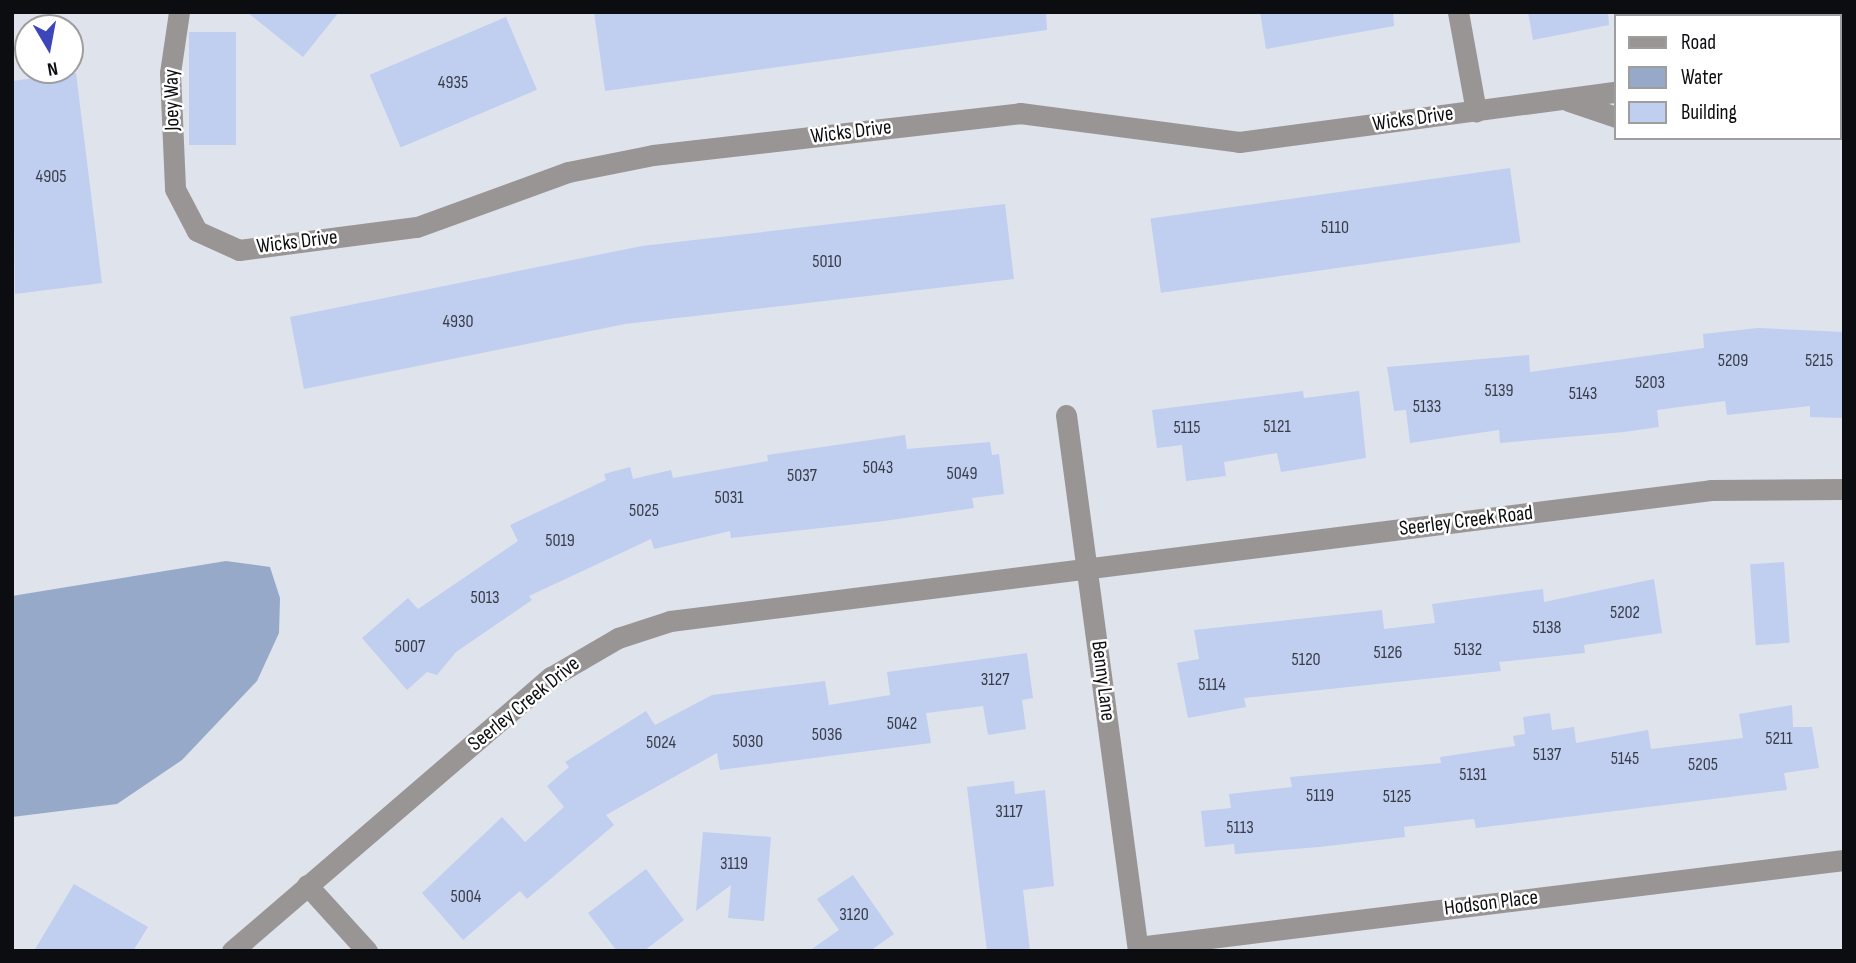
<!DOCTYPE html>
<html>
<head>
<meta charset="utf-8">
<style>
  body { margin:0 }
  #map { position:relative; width:1856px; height:963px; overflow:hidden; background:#dfe3ec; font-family:"Sofia Sans Condensed",sans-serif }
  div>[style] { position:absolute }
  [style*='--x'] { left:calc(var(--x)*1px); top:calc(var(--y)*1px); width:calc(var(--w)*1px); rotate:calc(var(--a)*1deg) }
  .water>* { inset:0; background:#96a9c8 }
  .building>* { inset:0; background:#c0cef0; transform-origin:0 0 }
  .minor>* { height:21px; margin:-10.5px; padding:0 10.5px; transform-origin:10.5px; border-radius:10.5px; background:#9a9595 }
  span { translate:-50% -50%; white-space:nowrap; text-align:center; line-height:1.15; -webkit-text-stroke:5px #fff; paint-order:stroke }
  .number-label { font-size:18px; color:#393d48 }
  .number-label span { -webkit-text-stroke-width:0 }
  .street-label { font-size:21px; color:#0c0d10 }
  .frame { position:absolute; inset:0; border:14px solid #0c0d10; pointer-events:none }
  .legend { position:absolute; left:1614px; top:14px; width:228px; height:126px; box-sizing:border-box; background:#fff; border:2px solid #9e9e9f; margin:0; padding:9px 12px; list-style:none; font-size:21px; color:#0c0d10 }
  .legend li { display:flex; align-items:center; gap:14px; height:35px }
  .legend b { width:35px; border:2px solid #9e9e9f }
  .north { position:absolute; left:14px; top:14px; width:70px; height:70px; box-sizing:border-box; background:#fff; border:2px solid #9e9e9f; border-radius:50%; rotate:170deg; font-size:19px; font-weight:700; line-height:28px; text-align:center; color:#0c0d10 }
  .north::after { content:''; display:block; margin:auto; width:24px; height:32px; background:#3c45b9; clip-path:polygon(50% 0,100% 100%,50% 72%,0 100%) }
</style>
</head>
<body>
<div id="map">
  <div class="water">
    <div style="clip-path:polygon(226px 561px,270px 567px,280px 598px,279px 633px,257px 681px,182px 760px,117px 804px,12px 817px,12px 596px)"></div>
  </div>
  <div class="building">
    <div style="clip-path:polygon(247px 12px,339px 12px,303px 57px)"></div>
    <div style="clip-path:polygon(594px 12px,1046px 12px,1047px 30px,605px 91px)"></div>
    <div style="clip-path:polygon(1260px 12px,1393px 12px,1394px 26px,1266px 49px)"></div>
    <div style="clip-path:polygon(1528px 12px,1608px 12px,1609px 25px,1533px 40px)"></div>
    <div style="left:506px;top:17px;width:79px;height:148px;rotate:67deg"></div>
    <div style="left:189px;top:32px;width:47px;height:113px"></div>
    <div style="clip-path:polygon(76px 73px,102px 283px,15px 294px,12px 81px)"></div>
    <div style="left:1510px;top:168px;width:75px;height:363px;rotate:82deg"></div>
    <div style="clip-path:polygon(1005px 204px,1014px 279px,625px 324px,304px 389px,290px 317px,642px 246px)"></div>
    <div style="clip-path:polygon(1758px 328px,1844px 332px,1844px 418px,1810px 417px,1810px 406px,1727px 415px,1725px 401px,1657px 410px,1659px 427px,1624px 432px,1500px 443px,1499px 430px,1410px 443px,1406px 410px,1394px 411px,1387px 367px,1529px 355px,1530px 372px,1704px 348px,1703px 334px)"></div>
    <div style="clip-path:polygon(1303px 391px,1304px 398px,1359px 391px,1366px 458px,1281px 472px,1277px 453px,1224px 462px,1226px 476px,1186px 481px,1182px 445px,1157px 448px,1152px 410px)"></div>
    <div style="clip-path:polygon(905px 435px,907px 449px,990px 442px,992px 455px,999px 454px,1004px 494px,972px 498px,974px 508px,884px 521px,731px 538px,730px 531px,654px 549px,651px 539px,529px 596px,532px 600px,456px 652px,437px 675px,427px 672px,407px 690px,362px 638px,408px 598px,418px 609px,518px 541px,510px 525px,606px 480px,604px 474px,630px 467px,633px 479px,671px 470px,673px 478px,768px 461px,767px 455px)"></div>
    <div style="left:1784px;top:562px;width:81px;height:34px;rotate:86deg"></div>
    <div style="clip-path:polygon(1654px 579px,1662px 633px,1584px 645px,1585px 653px,1499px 662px,1501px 671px,1244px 698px,1246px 707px,1188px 718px,1177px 663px,1199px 659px,1194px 630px,1382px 610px,1384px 629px,1435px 623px,1432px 604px,1543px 589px,1544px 602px)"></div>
    <div style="clip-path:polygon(1027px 653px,1033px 698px,1022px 700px,1026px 729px,988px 735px,983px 706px,926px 713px,931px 743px,720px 770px,717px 753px,606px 815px,614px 825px,527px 899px,520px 891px,463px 940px,422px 893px,502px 817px,525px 842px,564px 807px,547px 786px,569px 767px,565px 762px,646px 711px,655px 725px,712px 695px,825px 681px,829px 705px,890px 695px,887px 672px)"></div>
    <div style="clip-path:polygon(1792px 705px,1793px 727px,1812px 727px,1819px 768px,1784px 773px,1787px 790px,1476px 828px,1474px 819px,1404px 827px,1405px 837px,1319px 847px,1235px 854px,1234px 844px,1205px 847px,1201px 811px,1231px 808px,1229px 794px,1292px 787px,1290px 777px,1441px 763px,1440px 757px,1515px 746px,1513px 736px,1525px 734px,1523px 717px,1550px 713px,1552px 730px,1574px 727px,1576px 743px,1648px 730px,1651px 749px,1743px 738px,1739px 714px)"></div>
    <div style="clip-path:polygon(1014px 781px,1015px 794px,1045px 790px,1054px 886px,1023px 890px,1030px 951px,987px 951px,967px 787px)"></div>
    <div style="clip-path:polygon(703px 832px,771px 837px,764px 921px,728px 918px,731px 885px,696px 911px)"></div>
    <div style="clip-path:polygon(646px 869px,684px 920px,644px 951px,617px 951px,588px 913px)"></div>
    <div style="clip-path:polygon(853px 875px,894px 934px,870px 951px,809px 951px,839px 930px,817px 899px)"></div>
    <div style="clip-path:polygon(74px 884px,148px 927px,133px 951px,34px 951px)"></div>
  </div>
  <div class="minor">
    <div style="--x:179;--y:12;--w:62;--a:98.4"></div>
    <div style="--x:170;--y:73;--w:116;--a:87.5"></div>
    <div style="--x:175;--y:189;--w:47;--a:62.4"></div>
    <div style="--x:197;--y:231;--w:46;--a:24.3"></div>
    <div style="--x:239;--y:250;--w:179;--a:-7.4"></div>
    <div style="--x:417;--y:227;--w:161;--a:-20"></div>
    <div style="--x:568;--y:172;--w:87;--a:-11.3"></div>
    <div style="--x:653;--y:155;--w:369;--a:-6.5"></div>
    <div style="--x:1020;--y:113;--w:221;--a:7.5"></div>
    <div style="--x:1239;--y:142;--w:380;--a:-7.6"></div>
    <div style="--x:1458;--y:12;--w:101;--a:79.7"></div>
    <div style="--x:1840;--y:58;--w:4;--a:-14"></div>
    <div style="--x:1569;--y:101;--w:50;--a:18.8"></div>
    <div style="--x:1840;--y:112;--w:4;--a:0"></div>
    <div style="--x:1066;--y:415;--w:541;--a:82.35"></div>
    <div style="--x:307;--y:885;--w:89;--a:47.7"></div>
    <div style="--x:1138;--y:947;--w:711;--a:-7.03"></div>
    <div style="--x:232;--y:951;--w:421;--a:-40.7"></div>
    <div style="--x:551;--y:677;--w:78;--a:-30.2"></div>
    <div style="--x:618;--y:638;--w:55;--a:-18.1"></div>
    <div style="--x:670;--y:621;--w:1049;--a:-7.17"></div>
    <div style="--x:1711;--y:490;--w:133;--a:-0.4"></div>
  </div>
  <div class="number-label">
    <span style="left:453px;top:83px">4935</span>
    <span style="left:51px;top:177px">4905</span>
    <span style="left:1335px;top:228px">5110</span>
    <span style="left:827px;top:262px">5010</span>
    <span style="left:458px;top:322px">4930</span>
    <span style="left:1733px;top:361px">5209</span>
    <span style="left:1819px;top:361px">5215</span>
    <span style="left:1650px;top:383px">5203</span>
    <span style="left:1499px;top:391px">5139</span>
    <span style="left:1583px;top:394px">5143</span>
    <span style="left:1427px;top:407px">5133</span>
    <span style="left:1277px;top:427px">5121</span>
    <span style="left:1187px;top:428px">5115</span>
    <span style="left:878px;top:468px">5043</span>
    <span style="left:962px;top:474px">5049</span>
    <span style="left:802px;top:476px">5037</span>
    <span style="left:729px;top:498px">5031</span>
    <span style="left:644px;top:511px">5025</span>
    <span style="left:560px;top:541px">5019</span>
    <span style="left:485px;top:598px">5013</span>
    <span style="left:1625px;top:613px">5202</span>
    <span style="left:1547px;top:628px">5138</span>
    <span style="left:410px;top:647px">5007</span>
    <span style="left:1468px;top:650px">5132</span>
    <span style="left:1388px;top:653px">5126</span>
    <span style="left:1306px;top:660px">5120</span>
    <span style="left:995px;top:680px">3127</span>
    <span style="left:1212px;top:685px">5114</span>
    <span style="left:902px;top:724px">5042</span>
    <span style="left:827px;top:735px">5036</span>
    <span style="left:1779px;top:739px">5211</span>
    <span style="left:748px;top:742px">5030</span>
    <span style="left:661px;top:743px">5024</span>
    <span style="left:1547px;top:755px">5137</span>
    <span style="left:1625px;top:759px">5145</span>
    <span style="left:1703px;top:765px">5205</span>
    <span style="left:1473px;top:775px">5131</span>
    <span style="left:1320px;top:796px">5119</span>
    <span style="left:1397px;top:797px">5125</span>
    <span style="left:1009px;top:812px">3117</span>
    <span style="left:1240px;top:828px">5113</span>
    <span style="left:734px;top:864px">3119</span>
    <span style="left:466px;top:897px">5004</span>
    <span style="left:854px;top:915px">3120</span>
  </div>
  <div class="street-label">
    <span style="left:172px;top:100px;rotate:-91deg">Joey Way</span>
    <span style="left:1413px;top:119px;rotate:-8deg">Wicks Drive</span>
    <span style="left:851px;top:132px;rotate:-7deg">Wicks Drive</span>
    <span style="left:297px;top:242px;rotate:-7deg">Wicks Drive</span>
    <span style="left:1466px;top:521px;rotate:-7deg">Seerley Creek Road</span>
    <span style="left:1103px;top:681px;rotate:83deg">Benny Lane</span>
    <span style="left:524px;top:704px;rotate:-39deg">Seerley Creek Drive</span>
    <span style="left:1491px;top:903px;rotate:-7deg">Hodson Place</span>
  </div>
  <div class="frame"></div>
  <ul class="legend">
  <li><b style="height:9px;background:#9a9595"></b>Road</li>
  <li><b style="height:19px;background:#96a9c8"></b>Water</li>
  <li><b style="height:19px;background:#c0cef0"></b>Building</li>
  </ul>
  <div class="north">N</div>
</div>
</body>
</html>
